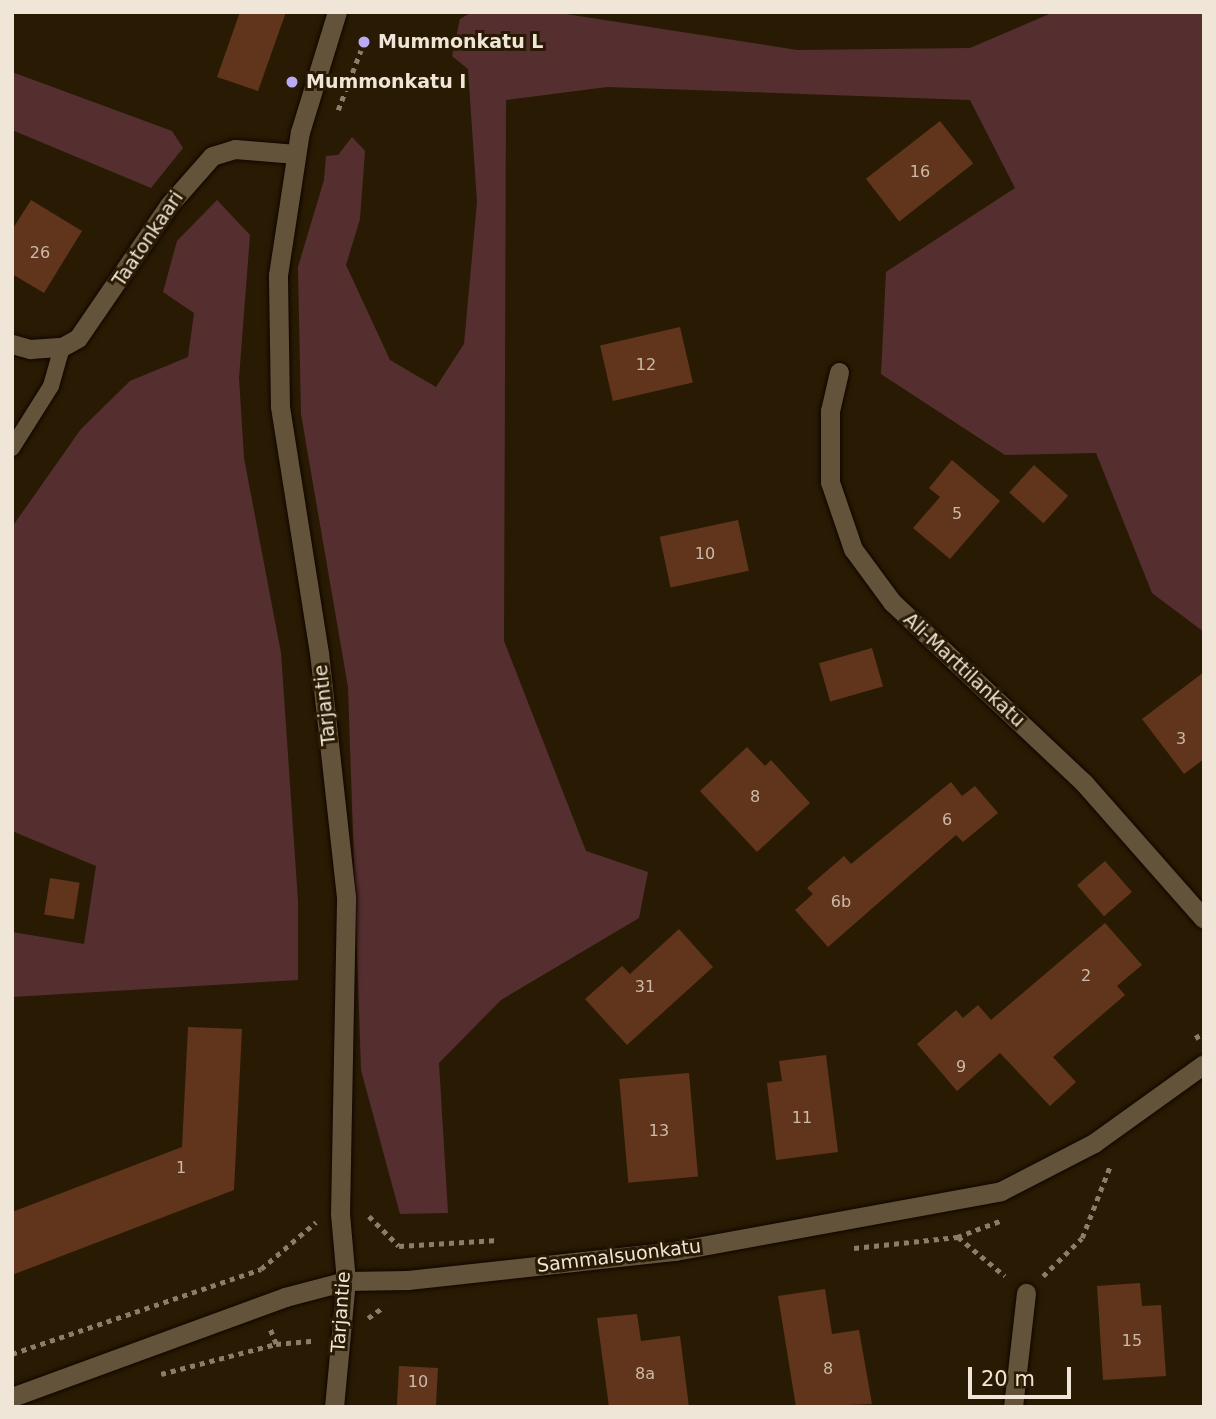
<!DOCTYPE html>
<html>
<head>
<meta charset="utf-8">
<style>
  body { margin:0 }
  #map { position:relative; width:1216px; height:1419px; overflow:hidden; background:#291b03; font-family:"DejaVu Sans",sans-serif }
  div>[style] { position:absolute }
  [style*='--x'] { left:calc(var(--x)*1px); top:calc(var(--y)*1px); width:calc(var(--w)*1px); rotate:calc(var(--a)*1deg) }
  .green>* { inset:0; background:#552f2f }
  .building>* { inset:0; background:#61351b; transform-origin:0 0 }
  .path>* { height:4.5px; margin-top:-2.25px; transform-origin:0; background:repeating-linear-gradient(90deg,#8a7e6a 0 5px,transparent 0 10px) }
  .roads { filter:drop-shadow(0 0 2px #110500) drop-shadow(0 0 2px #110500) }
  .service>* { height:16px; margin:-8px; padding:0 8px; transform-origin:8px; border-radius:8px; background:#63533a }
  .minor>* { height:19px; margin:-9.5px; padding:0 9.5px; transform-origin:9.5px; border-radius:9.5px; background:#63533a }
  .dots>* { width:19px; height:19px; translate:-50% -50%; box-sizing:border-box; border:4px solid #291b03; border-radius:50% }
  span { translate:-50% -50%; white-space:nowrap; text-align:center; line-height:1.15; -webkit-text-stroke:6px #291b03; paint-order:stroke }
  .number-label { font-size:16px; color:#ccbaa9 }
  .number-label span { -webkit-text-stroke-width:0 }
  .poi-label { font-size:19px; color:#f0e6d8; font-weight:700 }
  .left { translate:0 -50%; text-align:left }
  .street-label { font-size:19px; color:#f0e6d8 }
  .frame { position:absolute; inset:0; border:14px solid #f0e6d8; pointer-events:none }
  .scale { position:absolute; left:968px; top:1367px; width:103px; height:32px; box-sizing:border-box; border:4px solid #f0e6d8; border-top:0; padding-left:9px; font-size:21px; line-height:24px; white-space:nowrap; color:#f0e6d8; -webkit-text-stroke:5px #291b03; paint-order:stroke }
</style>
</head>
<body>
<div id="map">
  <div class="green">
    <div style="clip-path:polygon(472px 12px,553px 12px,797px 50px,970px 48px,1054px 12px,1204px 12px,1204px 632px,1152px 593px,1096px 453px,1005px 455px,881px 374px,886px 272px,1015px 188px,970px 100px,607px 87px,506px 100px,504px 641px,586px 851px,648px 872px,639px 918px,501px 1000px,439px 1063px,448px 1213px,400px 1214px,361px 1070px,348px 687px,301px 414px,298px 267px,324px 180px,326px 156px,338px 155px,352px 137px,365px 151px,360px 219px,346px 265px,390px 360px,436px 387px,464px 344px,477px 202px,468px 69px,452px 56px,460px 19px)"></div>
    <div style="clip-path:polygon(12px 72px,172px 131px,183px 148px,151px 188px,12px 130px)"></div>
    <div style="clip-path:polygon(217px 200px,250px 235px,239px 378px,244px 458px,281px 653px,298px 901px,298px 980px,12px 997px,12px 932px,84px 944px,96px 866px,12px 831px,12px 527px,81px 429px,130px 381px,188px 357px,194px 313px,163px 292px,177px 241px)"></div>
  </div>
  <div class="building">
    <div style="clip-path:polygon(240px 12px,286px 12px,258px 91px,217px 77px)"></div>
    <div style="left:940px;top:121px;width:54px;height:94px;rotate:52deg"></div>
    <div style="clip-path:polygon(31px 200px,82px 231px,44px 293px,12px 274px,12px 230px)"></div>
    <div style="left:680px;top:327px;width:57px;height:82px;rotate:77deg"></div>
    <div style="clip-path:polygon(952px 460px,1000px 501px,950px 559px,913px 528px,940px 497px,929px 488px)"></div>
    <div style="left:1034px;top:465px;width:46px;height:37px;rotate:42deg"></div>
    <div style="left:738px;top:520px;width:52px;height:80px;rotate:78deg"></div>
    <div style="left:872px;top:648px;width:40px;height:55px;rotate:74deg"></div>
    <div style="clip-path:polygon(1204px 672px,1204px 759px,1184px 774px,1142px 719px)"></div>
    <div style="clip-path:polygon(747px 747px,765px 766px,771px 760px,810px 803px,757px 852px,700px 791px)"></div>
    <div style="clip-path:polygon(951px 782px,962px 796px,975px 786px,998px 813px,963px 842px,956px 835px,828px 947px,795px 910px,813px 894px,807px 888px,844px 856px,851px 864px)"></div>
    <div style="left:1105px;top:861px;width:41px;height:37px;rotate:49deg"></div>
    <div style="left:50px;top:878px;width:30px;height:37px;rotate:9deg"></div>
    <div style="clip-path:polygon(1105px 923px,1142px 965px,1117px 986px,1125px 995px,1053px 1057px,1076px 1082px,1050px 1106px,1000px 1053px,957px 1091px,917px 1044px,956px 1010px,963px 1018px,978px 1005px,991px 1020px)"></div>
    <div style="clip-path:polygon(679px 929px,713px 967px,627px 1045px,585px 999px,622px 966px,630px 974px)"></div>
    <div style="clip-path:polygon(188px 1027px,242px 1029px,234px 1190px,12px 1275px,12px 1212px,182px 1147px)"></div>
    <div style="clip-path:polygon(826px 1055px,838px 1152px,776px 1160px,767px 1083px,782px 1081px,779px 1061px)"></div>
    <div style="left:689px;top:1073px;width:104px;height:70px;rotate:85deg"></div>
    <div style="clip-path:polygon(1140px 1283px,1142px 1306px,1161px 1305px,1166px 1376px,1103px 1380px,1097px 1286px)"></div>
    <div style="clip-path:polygon(825px 1289px,832px 1334px,859px 1330px,872px 1404px,796px 1407px,778px 1296px)"></div>
    <div style="clip-path:polygon(637px 1314px,641px 1341px,680px 1336px,689px 1407px,609px 1407px,597px 1318px)"></div>
    <div style="left:399px;top:1366px;width:39px;height:41px;rotate:3deg"></div>
  </div>
  <div class="path">
    <div style="--x:338;--y:110;--w:73;--a:-69.1"></div>
    <div style="--x:1195;--y:1038;--w:10;--a:-29"></div>
    <div style="--x:369;--y:1216;--w:42;--a:45"></div>
    <div style="--x:399;--y:1246;--w:99;--a:-3.5"></div>
    <div style="--x:958;--y:1237;--w:61;--a:39.7"></div>
    <div style="--x:854;--y:1248;--w:104;--a:-6.1"></div>
    <div style="--x:957;--y:1237;--w:46;--a:-20.4"></div>
    <div style="--x:1043;--y:1276;--w:54;--a:-44.3"></div>
    <div style="--x:1082;--y:1238;--w:77;--a:-68.7"></div>
    <div style="--x:368;--y:1318;--w:19;--a:-35"></div>
    <div style="--x:276;--y:1344;--w:37;--a:-5"></div>
    <div style="--x:12;--y:1354;--w:263;--a:-18.8"></div>
    <div style="--x:261;--y:1269;--w:72;--a:-40.5"></div>
    <div style="--x:161;--y:1374;--w:119;--a:-14.6"></div>
    <div style="--x:276;--y:1344;--w:16;--a:-112"></div>
  </div>
  <div class="roads">
    <div class="service">
      <div style="--x:12;--y:448;--w:73;--a:-57.8"></div>
      <div style="--x:51;--y:386;--w:41;--a:-74.2"></div>
    </div>
    <div class="minor">
      <div style="--x:12;--y:344;--w:19;--a:16"></div>
      <div style="--x:30;--y:349;--w:32;--a:-4"></div>
      <div style="--x:62;--y:347;--w:18;--a:-29"></div>
      <div style="--x:78;--y:338;--w:161;--a:-55.6"></div>
      <div style="--x:169;--y:205;--w:65;--a:-48.7"></div>
      <div style="--x:212;--y:156;--w:24;--a:-17"></div>
      <div style="--x:235;--y:149;--w:61;--a:4.7"></div>
      <div style="--x:839;--y:372;--w:40;--a:103"></div>
      <div style="--x:830;--y:411;--w:71;--a:90"></div>
      <div style="--x:830;--y:482;--w:71;--a:71.1"></div>
      <div style="--x:853;--y:549;--w:66;--a:53.7"></div>
      <div style="--x:892;--y:602;--w:264;--a:43.3"></div>
      <div style="--x:1084;--y:783;--w:181;--a:48.6"></div>
      <div style="--x:12;--y:1397;--w:291;--a:-20.1"></div>
      <div style="--x:285;--y:1297;--w:63;--a:-14.7"></div>
      <div style="--x:346;--y:1281;--w:62;--a:-0.9"></div>
      <div style="--x:408;--y:1280;--w:269;--a:-6.2"></div>
      <div style="--x:675;--y:1251;--w:331;--a:-10.4"></div>
      <div style="--x:1001;--y:1191;--w:105;--a:-27.3"></div>
      <div style="--x:1094;--y:1143;--w:135;--a:-35.7"></div>
      <div style="--x:334;--y:1407;--w:127;--a:-84.6"></div>
      <div style="--x:346;--y:1281;--w:67;--a:-95.1"></div>
      <div style="--x:340;--y:1214;--w:317;--a:-88.9"></div>
      <div style="--x:346;--y:897;--w:245;--a:-96.3"></div>
      <div style="--x:319;--y:653;--w:250;--a:-99"></div>
      <div style="--x:280;--y:406;--w:131;--a:-90.9"></div>
      <div style="--x:278;--y:275;--w:145;--a:-81.3"></div>
      <div style="--x:300;--y:132;--w:126;--a:-72.9"></div>
      <div style="--x:1013;--y:1407;--w:115;--a:-83.5"></div>
    </div>
  </div>
  <div class="dots">
    <div style="left:364px;top:42px;background:#bbaaf6"></div>
    <div style="left:292px;top:82px;background:#bbaaf6"></div>
  </div>
  <div class="number-label">
    <span style="left:920px;top:172px">16</span>
    <span style="left:40px;top:253px">26</span>
    <span style="left:646px;top:365px">12</span>
    <span style="left:957px;top:514px">5</span>
    <span style="left:705px;top:554px">10</span>
    <span style="left:1181px;top:739px">3</span>
    <span style="left:755px;top:797px">8</span>
    <span style="left:947px;top:820px">6</span>
    <span style="left:841px;top:902px">6b</span>
    <span style="left:1086px;top:976px">2</span>
    <span style="left:645px;top:987px">31</span>
    <span style="left:961px;top:1067px">9</span>
    <span style="left:802px;top:1118px">11</span>
    <span style="left:659px;top:1131px">13</span>
    <span style="left:181px;top:1168px">1</span>
    <span style="left:1132px;top:1341px">15</span>
    <span style="left:828px;top:1369px">8</span>
    <span style="left:645px;top:1374px">8a</span>
    <span style="left:418px;top:1382px">10</span>
  </div>
  <div class="poi-label">
    <span class="left" style="left:378px;top:42px">Mummonkatu L</span>
    <span class="left" style="left:306px;top:82px">Mummonkatu I</span>
  </div>
  <div class="street-label">
    <span style="left:148px;top:239px;rotate:-56deg">Taatonkaari</span>
    <span style="left:964px;top:670px;rotate:43deg">Ali-Marttilankatu</span>
    <span style="left:325px;top:705px;rotate:-96deg">Tarjantie</span>
    <span style="left:619px;top:1256px;rotate:-7deg">Sammalsuonkatu</span>
    <span style="left:341px;top:1312px;rotate:-86deg">Tarjantie</span>
  </div>
  <div class="frame"></div>
  <div class="scale">20 m</div>
</div>
</body>
</html>
